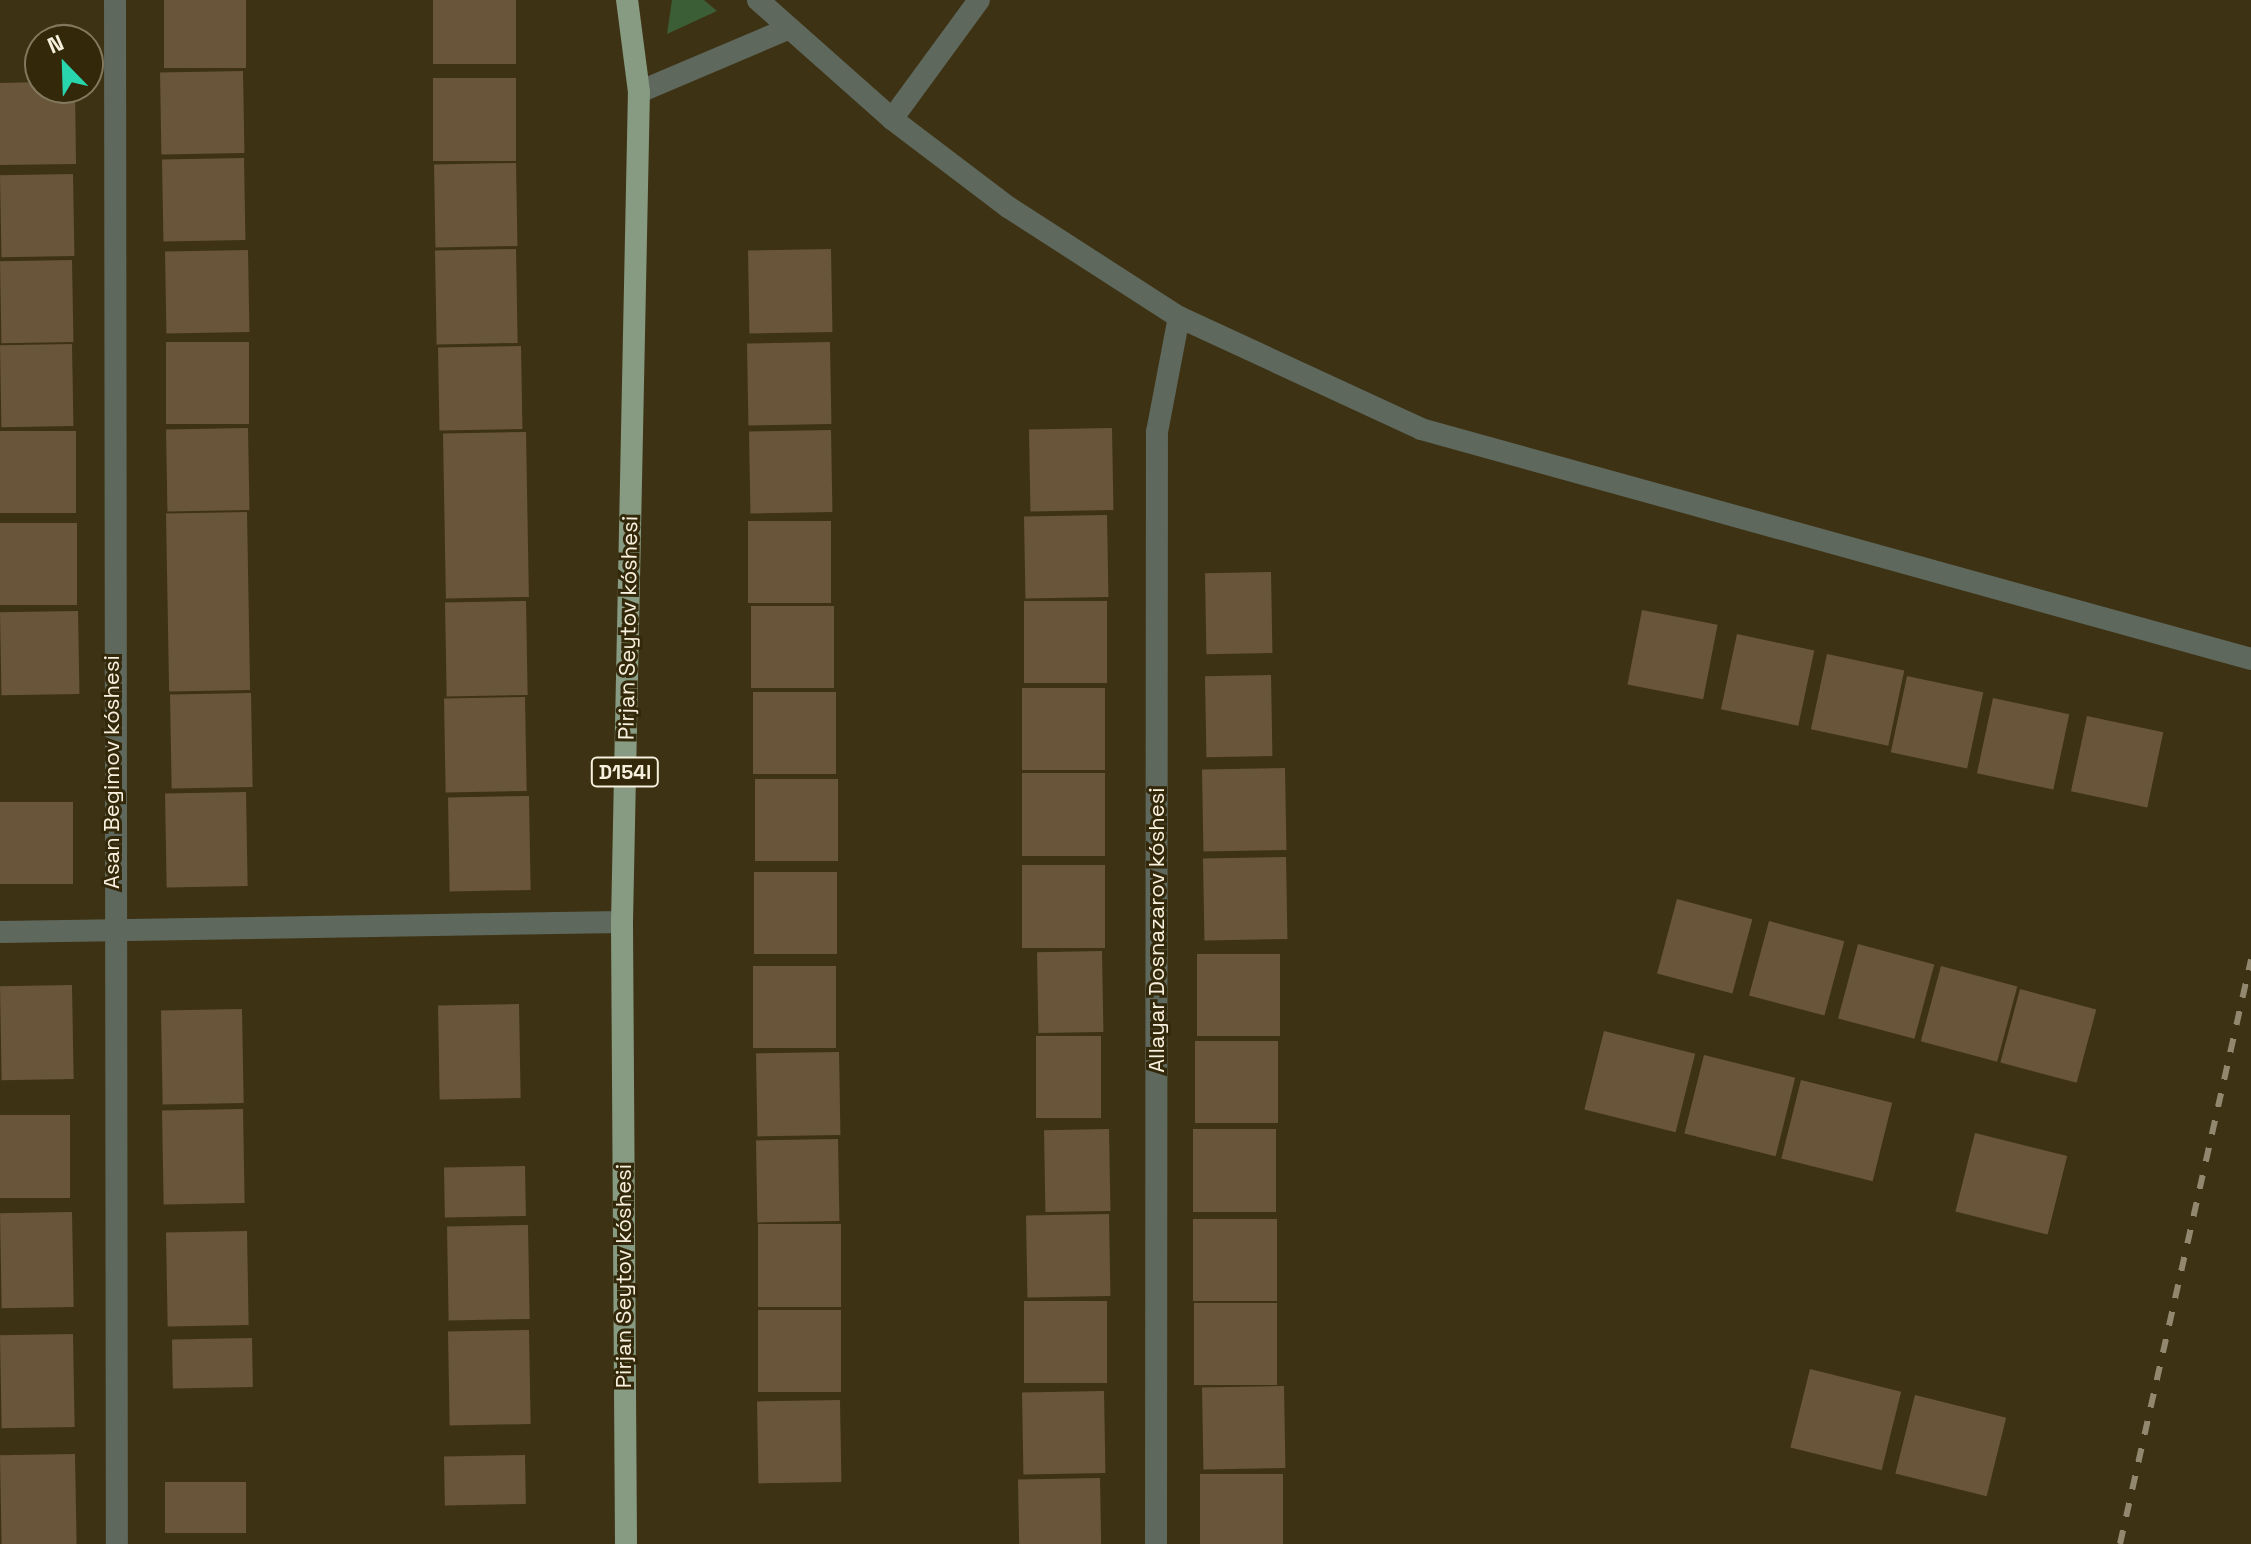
<!DOCTYPE html>
<html>
<head>
<meta charset="utf-8">
<style>
  body { margin:0 }
  #map { position:relative; width:2251px; height:1544px; overflow:hidden; background:#3e3214; font-family:"Space Grotesk",sans-serif }
  div>[style] { position:absolute }
  [style*='--x'] { left:calc(var(--x)*1px); top:calc(var(--y)*1px); width:calc(var(--w)*1px); rotate:calc(var(--a)*1deg) }
  .green>* { inset:0; background:#3c5e36 }
  .building>* { inset:0; background:#69553a; transform-origin:0 0 }
  .minor>* { height:22px; margin:-11px; padding:0 11px; transform-origin:11px; border-radius:11px; background:#5e685c }
  .tertiary>* { height:22px; margin:-11px; padding:0 11px; transform-origin:11px; border-radius:11px; background:#5e685c }
  .primary>* { height:22px; margin:-11px; padding:0 11px; transform-origin:11px; border-radius:11px; background:#879b82 }
  .rail>* { height:6px; margin-top:-3px; transform-origin:0; background:repeating-linear-gradient(90deg,#91886f 0 14px,transparent 0 28px) }
  span { translate:-50% -50%; white-space:nowrap; text-align:center; line-height:1.15; -webkit-text-stroke:6px #332809; paint-order:stroke }
  .shield-label span { padding:2px 6px; background:#332809; border:2px solid; border-radius:6px; -webkit-text-stroke-width:0 }
  .shield-label { font-size:20px; color:#f7f0de; font-weight:700 }
  .street-label { font-size:22px; color:#f7f0de }
  .north { position:absolute; left:24px; top:24px; width:80px; height:80px; box-sizing:border-box; background:#332809; border:2px solid #81785e; border-radius:50%; rotate:337deg; font-size:22px; font-weight:700; line-height:32px; text-align:center; color:#f7f0de }
  .north::after { content:''; display:block; margin:auto; width:28px; height:36px; background:#29d5ac; clip-path:polygon(50% 0,100% 100%,50% 72%,0 100%) }
</style>
</head>
<body>
<div id="map">
  <div class="green">
    <div style="clip-path:polygon(672px 0,704px 0,717px 11px,667px 34px)"></div>
  </div>
  <div class="building">
    <div style="left:164px;top:0;width:82px;height:68px"></div>
    <div style="left:433px;top:0;width:83px;height:64px"></div>
    <div style="left:243px;top:71px;width:82px;height:83px;rotate:89deg"></div>
    <div style="left:433px;top:78px;width:83px;height:83px"></div>
    <div style="clip-path:polygon(40px 82px,75px 88px,76px 164px,0 165px,0 83px)"></div>
    <div style="left:244px;top:158px;width:82px;height:82px;rotate:89deg"></div>
    <div style="left:516px;top:163px;width:83px;height:82px;rotate:89deg"></div>
    <div style="left:73px;top:174px;width:82px;height:73px;rotate:89deg"></div>
    <div style="left:516px;top:249px;width:94px;height:81px;rotate:89deg"></div>
    <div style="left:831px;top:249px;width:83px;height:83px;rotate:89deg"></div>
    <div style="left:248px;top:250px;width:82px;height:83px;rotate:89deg"></div>
    <div style="left:72px;top:260px;width:82px;height:72px;rotate:89deg"></div>
    <div style="left:249px;top:342px;width:82px;height:83px;rotate:90deg"></div>
    <div style="left:830px;top:342px;width:82px;height:83px;rotate:89deg"></div>
    <div style="left:72px;top:344px;width:82px;height:72px;rotate:89deg"></div>
    <div style="left:521px;top:346px;width:83px;height:83px;rotate:89deg"></div>
    <div style="left:248px;top:428px;width:82px;height:82px;rotate:89deg"></div>
    <div style="left:1112px;top:428px;width:82px;height:83px;rotate:89deg"></div>
    <div style="left:831px;top:430px;width:82px;height:82px;rotate:89deg"></div>
    <div style="left:76px;top:431px;width:82px;height:76px;rotate:90deg"></div>
    <div style="left:526px;top:432px;width:165px;height:83px;rotate:89deg"></div>
    <div style="left:247px;top:512px;width:178px;height:81px;rotate:89deg"></div>
    <div style="left:1107px;top:515px;width:82px;height:83px;rotate:89deg"></div>
    <div style="left:831px;top:521px;width:82px;height:83px;rotate:90deg"></div>
    <div style="left:0;top:523px;width:77px;height:82px"></div>
    <div style="left:1271px;top:572px;width:81px;height:66px;rotate:89deg"></div>
    <div style="left:526px;top:601px;width:94px;height:81px;rotate:89deg"></div>
    <div style="left:1107px;top:601px;width:82px;height:83px;rotate:90deg"></div>
    <div style="left:834px;top:606px;width:82px;height:83px;rotate:90deg"></div>
    <div style="left:1642px;top:610px;width:77px;height:76px;rotate:11deg"></div>
    <div style="left:78px;top:611px;width:83px;height:78px;rotate:89deg"></div>
    <div style="left:1737px;top:634px;width:79px;height:77px;rotate:12deg"></div>
    <div style="left:1827px;top:654px;width:79px;height:77px;rotate:12deg"></div>
    <div style="left:1271px;top:675px;width:81px;height:66px;rotate:89deg"></div>
    <div style="left:1907px;top:676px;width:78px;height:78px;rotate:12deg"></div>
    <div style="left:1022px;top:688px;width:83px;height:82px"></div>
    <div style="left:836px;top:692px;width:82px;height:83px;rotate:90deg"></div>
    <div style="left:251px;top:693px;width:94px;height:81px;rotate:89deg"></div>
    <div style="left:525px;top:697px;width:94px;height:81px;rotate:89deg"></div>
    <div style="left:1993px;top:698px;width:78px;height:77px;rotate:12deg"></div>
    <div style="left:2087px;top:716px;width:78px;height:77px;rotate:12deg"></div>
    <div style="left:1285px;top:768px;width:82px;height:83px;rotate:89deg"></div>
    <div style="left:1105px;top:773px;width:83px;height:83px;rotate:90deg"></div>
    <div style="left:838px;top:779px;width:82px;height:83px;rotate:90deg"></div>
    <div style="left:246px;top:792px;width:94px;height:81px;rotate:89deg"></div>
    <div style="left:529px;top:796px;width:94px;height:81px;rotate:89deg"></div>
    <div style="left:73px;top:802px;width:82px;height:73px;rotate:90deg"></div>
    <div style="left:1286px;top:857px;width:82px;height:83px;rotate:89deg"></div>
    <div style="left:1022px;top:865px;width:83px;height:83px"></div>
    <div style="left:837px;top:872px;width:82px;height:83px;rotate:90deg"></div>
    <div style="left:1677px;top:899px;width:78px;height:77px;rotate:15deg"></div>
    <div style="left:1769px;top:921px;width:78px;height:77px;rotate:15deg"></div>
    <div style="left:1858px;top:944px;width:79px;height:77px;rotate:15deg"></div>
    <div style="left:1102px;top:951px;width:81px;height:65px;rotate:89deg"></div>
    <div style="left:1280px;top:954px;width:82px;height:83px;rotate:90deg"></div>
    <div style="left:836px;top:966px;width:82px;height:83px;rotate:90deg"></div>
    <div style="left:1941px;top:966px;width:79px;height:78px;rotate:15deg"></div>
    <div style="left:72px;top:985px;width:94px;height:72px;rotate:89deg"></div>
    <div style="left:2020px;top:989px;width:79px;height:76px;rotate:15deg"></div>
    <div style="left:519px;top:1004px;width:94px;height:81px;rotate:89deg"></div>
    <div style="left:242px;top:1009px;width:94px;height:81px;rotate:89deg"></div>
    <div style="left:1604px;top:1031px;width:94px;height:81px;rotate:14deg"></div>
    <div style="left:1036px;top:1036px;width:65px;height:82px"></div>
    <div style="left:1278px;top:1041px;width:82px;height:83px;rotate:90deg"></div>
    <div style="left:839px;top:1052px;width:83px;height:83px;rotate:89deg"></div>
    <div style="left:1704px;top:1055px;width:94px;height:81px;rotate:14deg"></div>
    <div style="left:1801px;top:1080px;width:94px;height:81px;rotate:14deg"></div>
    <div style="left:243px;top:1109px;width:94px;height:81px;rotate:89deg"></div>
    <div style="left:0;top:1115px;width:70px;height:83px"></div>
    <div style="left:1109px;top:1129px;width:82px;height:65px;rotate:89deg"></div>
    <div style="left:1276px;top:1129px;width:83px;height:83px;rotate:90deg"></div>
    <div style="left:1975px;top:1133px;width:95px;height:81px;rotate:14deg"></div>
    <div style="left:838px;top:1139px;width:82px;height:82px;rotate:89deg"></div>
    <div style="left:525px;top:1166px;width:50px;height:81px;rotate:89deg"></div>
    <div style="left:72px;top:1212px;width:95px;height:72px;rotate:89deg"></div>
    <div style="left:1109px;top:1214px;width:82px;height:83px;rotate:89deg"></div>
    <div style="left:1277px;top:1219px;width:82px;height:84px;rotate:90deg"></div>
    <div style="left:841px;top:1224px;width:83px;height:83px;rotate:90deg"></div>
    <div style="left:528px;top:1225px;width:94px;height:81px;rotate:89deg"></div>
    <div style="left:247px;top:1231px;width:94px;height:81px;rotate:89deg"></div>
    <div style="left:1107px;top:1301px;width:82px;height:83px;rotate:90deg"></div>
    <div style="left:1277px;top:1303px;width:82px;height:83px;rotate:90deg"></div>
    <div style="left:841px;top:1310px;width:82px;height:83px;rotate:90deg"></div>
    <div style="left:529px;top:1330px;width:94px;height:81px;rotate:89deg"></div>
    <div style="left:73px;top:1334px;width:93px;height:73px;rotate:89deg"></div>
    <div style="left:252px;top:1338px;width:49px;height:80px;rotate:89deg"></div>
    <div style="left:1810px;top:1369px;width:94px;height:81px;rotate:14deg"></div>
    <div style="left:1284px;top:1386px;width:82px;height:82px;rotate:89deg"></div>
    <div style="left:1104px;top:1391px;width:82px;height:82px;rotate:89deg"></div>
    <div style="left:1915px;top:1395px;width:94px;height:81px;rotate:14deg"></div>
    <div style="left:840px;top:1400px;width:82px;height:83px;rotate:89deg"></div>
    <div style="left:75px;top:1454px;width:90px;height:75px;rotate:89deg"></div>
    <div style="left:525px;top:1455px;width:49px;height:81px;rotate:89deg"></div>
    <div style="left:1283px;top:1474px;width:70px;height:83px;rotate:90deg"></div>
    <div style="left:1100px;top:1478px;width:66px;height:82px;rotate:89deg"></div>
    <div style="left:246px;top:1482px;width:51px;height:81px;rotate:90deg"></div>
  </div>
  <div class="minor">
    <div style="--x:115;--y:0;--w:1544;--a:89.93"></div>
    <div style="--x:892;--y:119;--w:147;--a:-53.8"></div>
    <div style="--x:0;--y:932;--w:622;--a:-0.92"></div>
    <div style="--x:1156;--y:1544;--w:1112;--a:-89.95"></div>
    <div style="--x:1157;--y:432;--w:117;--a:-79.2"></div>
  </div>
  <div class="tertiary">
    <div style="--x:758;--y:0;--w:179;--a:41.6"></div>
    <div style="--x:892;--y:119;--w:146;--a:37.2"></div>
    <div style="--x:1008;--y:207;--w:203;--a:32.8"></div>
    <div style="--x:1179;--y:317;--w:267;--a:24.8"></div>
    <div style="--x:1421;--y:429;--w:861;--a:15.49"></div>
    <div style="--x:639;--y:92;--w:159;--a:-23"></div>
  </div>
  <div class="primary">
    <div style="--x:626;--y:1544;--w:622;--a:-90.37"></div>
    <div style="--x:622;--y:922;--w:830;--a:-88.83"></div>
    <div style="--x:639;--y:92;--w:93;--a:-97.4"></div>
  </div>
  <div class="rail">
    <div style="--x:2120;--y:1544;--w:599;--a:-77.36"></div>
  </div>
  <div class="shield-label">
    <span style="left:625px;top:772px">D154l</span>
  </div>
  <div class="street-label">
    <span style="left:628px;top:628px;rotate:-89deg">Pirjan Seytov kóshesi</span>
    <span style="left:112px;top:772px;rotate:-90deg">Asan Begimov kóshesi</span>
    <span style="left:1157px;top:930px;rotate:-90deg">Allayar Dosnazarov kóshesi</span>
    <span style="left:624px;top:1276px;rotate:-90deg">Pirjan Seytov kóshesi</span>
  </div>
  <div class="north">N</div>
</div>
</body>
</html>
